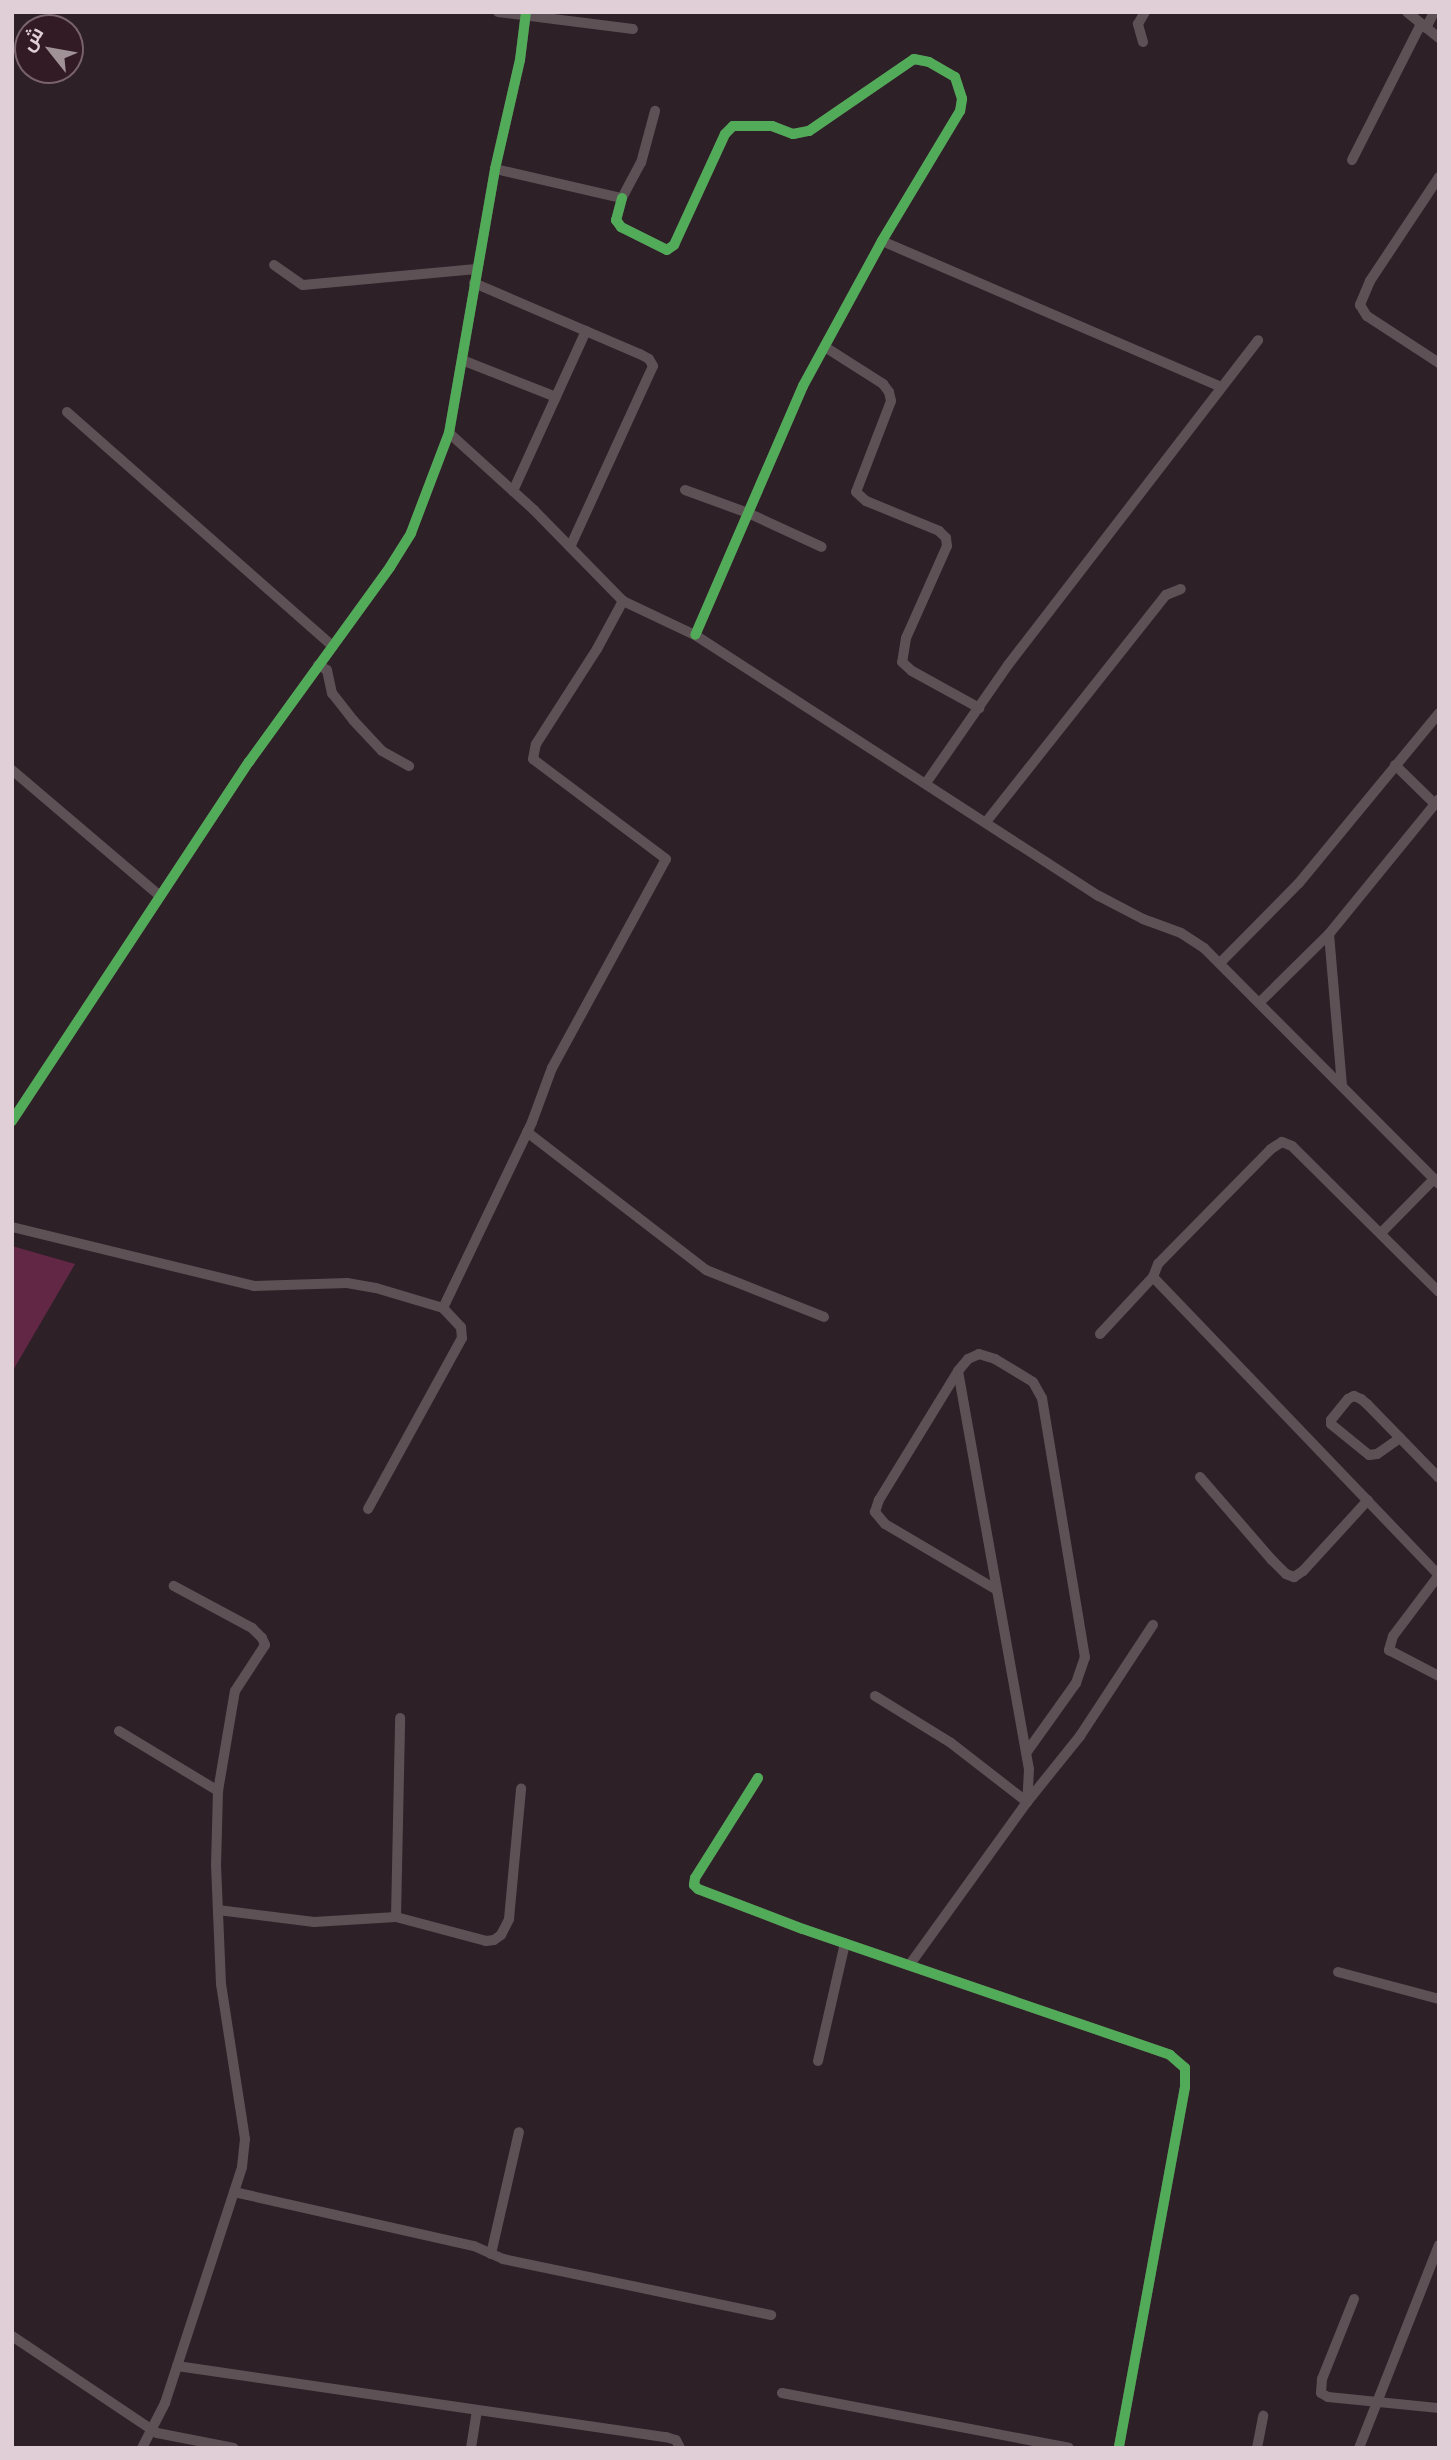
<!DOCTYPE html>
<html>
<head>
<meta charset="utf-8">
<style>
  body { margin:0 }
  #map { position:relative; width:1451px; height:2460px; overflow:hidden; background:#2d2026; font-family:"Space Grotesk",Cairo,sans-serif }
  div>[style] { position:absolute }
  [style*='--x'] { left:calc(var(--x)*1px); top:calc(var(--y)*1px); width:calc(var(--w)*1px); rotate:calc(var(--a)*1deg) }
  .green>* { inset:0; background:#632746 }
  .minor>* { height:10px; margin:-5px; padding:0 5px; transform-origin:5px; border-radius:5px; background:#5d5156 }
  .cycleway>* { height:10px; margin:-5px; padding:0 5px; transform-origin:5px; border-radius:5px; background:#51ab58 }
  span { translate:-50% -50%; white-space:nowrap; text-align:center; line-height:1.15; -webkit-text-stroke:7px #321b25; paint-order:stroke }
  .frame { position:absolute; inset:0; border:14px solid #e0cfd6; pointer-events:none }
  .north { position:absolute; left:14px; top:14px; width:70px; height:70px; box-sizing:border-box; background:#321b25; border:2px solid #78636c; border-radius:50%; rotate:301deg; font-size:19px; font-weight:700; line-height:28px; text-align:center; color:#e0cfd6 }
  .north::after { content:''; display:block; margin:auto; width:24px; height:32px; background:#a19298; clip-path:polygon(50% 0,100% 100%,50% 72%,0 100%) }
</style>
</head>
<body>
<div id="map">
  <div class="green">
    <div style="clip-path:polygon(12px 1246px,75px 1264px,12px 1372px)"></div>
  </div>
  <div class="minor">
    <div style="--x:498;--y:12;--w:136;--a:7.2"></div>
    <div style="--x:1407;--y:12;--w:41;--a:39.1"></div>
    <div style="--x:1426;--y:28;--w:18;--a:-63"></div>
    <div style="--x:1143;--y:42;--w:19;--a:-106"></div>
    <div style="--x:1138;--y:24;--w:14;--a:-60"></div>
    <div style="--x:1352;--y:160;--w:153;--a:-63.1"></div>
    <div style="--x:495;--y:169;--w:130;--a:12.9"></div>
    <div style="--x:622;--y:198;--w:40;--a:-62"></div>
    <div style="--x:641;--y:163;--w:54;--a:-74.9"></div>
    <div style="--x:1439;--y:177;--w:125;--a:123.6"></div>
    <div style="--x:1370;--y:281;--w:26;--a:113"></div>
    <div style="--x:1360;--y:305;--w:13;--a:58"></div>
    <div style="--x:1367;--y:316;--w:86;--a:33.1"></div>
    <div style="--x:622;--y:198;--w:23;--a:105"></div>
    <div style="--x:616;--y:220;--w:9;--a:54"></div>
    <div style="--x:621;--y:227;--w:51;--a:26.6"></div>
    <div style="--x:667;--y:250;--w:9;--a:-36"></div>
    <div style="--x:674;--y:245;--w:122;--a:-65.3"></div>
    <div style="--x:725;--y:134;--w:11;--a:-45"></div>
    <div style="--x:733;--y:126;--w:39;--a:0"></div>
    <div style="--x:772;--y:126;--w:22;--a:21"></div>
    <div style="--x:793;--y:134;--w:16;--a:-11"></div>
    <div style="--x:809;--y:131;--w:127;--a:-34.4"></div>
    <div style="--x:914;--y:59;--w:15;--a:11"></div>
    <div style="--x:929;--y:62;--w:30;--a:30"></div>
    <div style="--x:955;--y:77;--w:23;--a:72"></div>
    <div style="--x:962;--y:99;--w:12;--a:99"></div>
    <div style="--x:960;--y:111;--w:152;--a:121"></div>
    <div style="--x:882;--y:241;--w:165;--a:118.6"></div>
    <div style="--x:803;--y:386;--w:271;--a:113.4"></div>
    <div style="--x:882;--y:241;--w:369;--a:23.3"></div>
    <div style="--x:274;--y:265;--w:35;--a:35"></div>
    <div style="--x:303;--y:285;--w:174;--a:-5.3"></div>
    <div style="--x:474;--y:283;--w:181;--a:23.2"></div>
    <div style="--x:640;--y:354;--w:10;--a:29"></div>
    <div style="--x:649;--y:359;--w:8;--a:60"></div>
    <div style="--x:653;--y:366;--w:199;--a:114.6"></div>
    <div style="--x:825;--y:347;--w:69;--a:32.5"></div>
    <div style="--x:883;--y:384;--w:10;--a:53"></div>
    <div style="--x:889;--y:392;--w:9;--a:77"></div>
    <div style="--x:891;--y:401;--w:97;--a:111"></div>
    <div style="--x:856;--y:492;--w:13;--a:42"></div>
    <div style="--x:866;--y:501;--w:79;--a:22.3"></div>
    <div style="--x:939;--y:531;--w:10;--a:45"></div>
    <div style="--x:946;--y:538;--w:8;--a:83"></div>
    <div style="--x:947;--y:546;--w:101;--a:114"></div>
    <div style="--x:906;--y:638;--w:24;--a:99"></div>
    <div style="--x:902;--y:662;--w:13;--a:42"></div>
    <div style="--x:912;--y:671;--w:77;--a:28.9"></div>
    <div style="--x:462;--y:360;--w:101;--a:21.5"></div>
    <div style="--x:67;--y:412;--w:354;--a:41.4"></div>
    <div style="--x:685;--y:490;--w:67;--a:20.1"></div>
    <div style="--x:748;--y:513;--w:81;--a:24.7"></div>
    <div style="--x:513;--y:491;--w:176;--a:-65.5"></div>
    <div style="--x:623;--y:601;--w:80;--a:25.3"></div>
    <div style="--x:695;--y:635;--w:481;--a:32.9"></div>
    <div style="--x:1099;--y:896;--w:50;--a:27.6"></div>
    <div style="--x:1143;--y:919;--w:40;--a:20.2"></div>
    <div style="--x:1181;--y:933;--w:27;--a:33"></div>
    <div style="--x:1204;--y:948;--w:333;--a:45.1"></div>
    <div style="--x:318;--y:665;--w:10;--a:29"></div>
    <div style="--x:327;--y:670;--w:24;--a:78"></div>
    <div style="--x:332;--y:693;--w:34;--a:52"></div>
    <div style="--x:353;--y:720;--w:42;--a:46.9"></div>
    <div style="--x:382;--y:751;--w:31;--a:29"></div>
    <div style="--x:1395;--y:765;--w:56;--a:44.3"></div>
    <div style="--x:12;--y:770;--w:193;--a:40.4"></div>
    <div style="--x:926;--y:783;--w:144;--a:-55.2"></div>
    <div style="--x:1008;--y:665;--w:410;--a:-52.4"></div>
    <div style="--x:986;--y:822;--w:290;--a:-51.6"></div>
    <div style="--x:1166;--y:595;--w:16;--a:-22"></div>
    <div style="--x:1329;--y:934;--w:152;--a:85.1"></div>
    <div style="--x:1220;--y:963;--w:112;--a:-45.4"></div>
    <div style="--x:1299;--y:883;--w:220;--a:-50.5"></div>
    <div style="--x:1260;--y:1002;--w:97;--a:-44.6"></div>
    <div style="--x:1329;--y:934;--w:174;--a:-50.8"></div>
    <div style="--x:12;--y:1121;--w:430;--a:-56.6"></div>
    <div style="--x:249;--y:762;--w:241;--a:-54.1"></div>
    <div style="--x:390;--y:567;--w:40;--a:-58"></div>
    <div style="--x:411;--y:533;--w:107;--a:-69.2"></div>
    <div style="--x:449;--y:433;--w:268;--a:-80.1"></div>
    <div style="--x:495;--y:169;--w:112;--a:-77.1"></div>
    <div style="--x:520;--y:60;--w:48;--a:-82.9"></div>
    <div style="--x:527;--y:1132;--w:226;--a:37.6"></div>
    <div style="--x:706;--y:1270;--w:127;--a:21.7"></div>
    <div style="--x:12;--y:1227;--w:249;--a:13.7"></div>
    <div style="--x:254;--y:1286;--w:93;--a:-1.8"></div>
    <div style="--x:347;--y:1283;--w:29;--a:10"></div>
    <div style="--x:376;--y:1288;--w:70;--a:16.6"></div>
    <div style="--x:443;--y:1308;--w:26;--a:47"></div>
    <div style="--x:461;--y:1327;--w:11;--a:85"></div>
    <div style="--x:462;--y:1338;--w:195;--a:118.8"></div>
    <div style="--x:1381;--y:1233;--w:76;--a:-45.5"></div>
    <div style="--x:1439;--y:1292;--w:207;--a:-135.2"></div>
    <div style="--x:1292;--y:1146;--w:11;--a:-158"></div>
    <div style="--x:1282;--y:1142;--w:13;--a:148"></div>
    <div style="--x:1271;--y:1149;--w:161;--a:134.5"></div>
    <div style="--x:1158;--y:1264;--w:14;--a:111"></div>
    <div style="--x:1153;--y:1277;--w:413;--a:46.2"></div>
    <div style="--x:1439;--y:1575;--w:76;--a:127"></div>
    <div style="--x:1393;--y:1636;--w:15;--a:106"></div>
    <div style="--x:1389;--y:1650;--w:56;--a:27.5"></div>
    <div style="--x:443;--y:1308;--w:206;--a:-64.4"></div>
    <div style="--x:532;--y:1122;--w:58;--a:-69.7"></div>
    <div style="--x:552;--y:1068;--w:238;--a:-61.4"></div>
    <div style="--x:666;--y:859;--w:166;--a:-143.1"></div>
    <div style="--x:533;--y:759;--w:15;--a:-79"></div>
    <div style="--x:536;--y:744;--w:113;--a:-57.3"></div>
    <div style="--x:597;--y:649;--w:55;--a:-61.6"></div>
    <div style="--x:623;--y:601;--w:127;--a:-134.4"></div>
    <div style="--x:534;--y:510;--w:115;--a:-137.8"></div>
    <div style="--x:1100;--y:1334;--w:78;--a:-47.1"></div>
    <div style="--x:958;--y:1371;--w:404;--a:79.9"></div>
    <div style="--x:1029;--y:1769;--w:33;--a:93"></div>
    <div style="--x:1027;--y:1802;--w:85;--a:-51.2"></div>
    <div style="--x:1080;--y:1736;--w:133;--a:-56.7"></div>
    <div style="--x:1400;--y:1438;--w:28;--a:145"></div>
    <div style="--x:1377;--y:1454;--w:8;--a:173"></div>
    <div style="--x:1369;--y:1455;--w:49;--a:-140.8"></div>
    <div style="--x:1331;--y:1424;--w:4;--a:-90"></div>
    <div style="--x:1331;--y:1420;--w:27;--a:-51"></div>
    <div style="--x:1348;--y:1399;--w:7;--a:-27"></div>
    <div style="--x:1354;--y:1396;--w:8;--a:23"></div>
    <div style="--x:1361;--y:1399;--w:8;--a:40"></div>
    <div style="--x:1367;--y:1404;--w:103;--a:45.8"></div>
    <div style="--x:1200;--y:1477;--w:110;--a:49.1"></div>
    <div style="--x:1272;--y:1560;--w:20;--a:45"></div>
    <div style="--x:1286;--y:1574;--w:9;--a:21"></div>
    <div style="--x:1294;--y:1577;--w:11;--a:-34"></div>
    <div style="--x:1303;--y:1571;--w:96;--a:-47.5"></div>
    <div style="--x:997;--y:1590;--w:130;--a:-149.5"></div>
    <div style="--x:885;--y:1524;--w:16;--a:-130"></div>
    <div style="--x:875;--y:1512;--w:13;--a:-72"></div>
    <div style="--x:879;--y:1500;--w:151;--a:-58.5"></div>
    <div style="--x:958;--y:1371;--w:16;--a:-50"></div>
    <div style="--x:968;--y:1359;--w:12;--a:-24"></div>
    <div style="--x:979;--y:1354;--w:17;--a:17"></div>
    <div style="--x:995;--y:1359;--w:44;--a:31.2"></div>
    <div style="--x:1033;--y:1382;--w:18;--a:61"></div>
    <div style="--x:1042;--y:1398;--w:263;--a:80.6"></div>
    <div style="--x:1085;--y:1657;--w:28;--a:109"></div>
    <div style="--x:1076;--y:1683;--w:86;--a:125.5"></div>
    <div style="--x:875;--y:1696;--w:89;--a:31.7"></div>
    <div style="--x:951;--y:1743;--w:96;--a:37.8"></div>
    <div style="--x:1027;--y:1802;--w:200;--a:125.8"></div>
    <div style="--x:119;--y:1731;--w:116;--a:31.2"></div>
    <div style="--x:758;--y:1778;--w:118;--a:122.2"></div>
    <div style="--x:695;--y:1878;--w:7;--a:98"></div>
    <div style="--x:694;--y:1885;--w:6;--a:45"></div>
    <div style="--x:698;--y:1889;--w:112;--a:20.9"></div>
    <div style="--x:803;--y:1929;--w:388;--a:18.9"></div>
    <div style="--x:1170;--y:2055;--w:20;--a:41"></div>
    <div style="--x:1185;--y:2068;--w:19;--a:90"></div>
    <div style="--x:1185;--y:2087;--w:367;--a:100.4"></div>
    <div style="--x:218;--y:1910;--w:97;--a:7.1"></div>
    <div style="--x:314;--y:1922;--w:82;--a:-3.5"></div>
    <div style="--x:396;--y:1917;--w:93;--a:14.9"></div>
    <div style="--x:486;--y:1941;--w:8;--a:-7"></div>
    <div style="--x:494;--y:1940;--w:9;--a:-36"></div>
    <div style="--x:501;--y:1935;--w:18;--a:-63"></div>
    <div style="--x:509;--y:1919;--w:131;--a:-84.7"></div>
    <div style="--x:396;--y:1917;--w:199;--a:-88.8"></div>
    <div style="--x:1338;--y:1972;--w:105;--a:15"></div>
    <div style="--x:818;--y:2061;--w:121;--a:-77.1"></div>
    <div style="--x:234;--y:2192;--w:246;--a:12.7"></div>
    <div style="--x:474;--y:2246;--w:32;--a:24"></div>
    <div style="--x:503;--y:2259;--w:274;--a:11.8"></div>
    <div style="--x:491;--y:2254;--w:125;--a:-77.1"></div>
    <div style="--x:1354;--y:2299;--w:86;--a:111.8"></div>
    <div style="--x:1322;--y:2379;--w:14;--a:94"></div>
    <div style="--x:1321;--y:2393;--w:8;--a:30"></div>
    <div style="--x:1328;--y:2397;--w:112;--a:5.7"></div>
    <div style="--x:12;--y:2336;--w:174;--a:33.8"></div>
    <div style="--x:157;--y:2433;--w:78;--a:11"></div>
    <div style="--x:177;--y:2366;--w:494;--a:8.3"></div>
    <div style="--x:666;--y:2437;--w:10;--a:17"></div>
    <div style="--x:676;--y:2440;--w:9;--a:63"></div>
    <div style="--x:782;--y:2393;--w:292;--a:10.8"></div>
    <div style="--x:142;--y:2448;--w:51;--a:-62.9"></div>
    <div style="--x:165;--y:2403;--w:248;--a:-71.9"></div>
    <div style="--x:242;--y:2167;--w:28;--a:-84"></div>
    <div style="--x:245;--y:2139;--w:157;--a:-98.8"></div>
    <div style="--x:221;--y:1984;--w:118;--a:-92.4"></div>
    <div style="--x:216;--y:1866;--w:75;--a:-88.5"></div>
    <div style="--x:218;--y:1791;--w:101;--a:-80.4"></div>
    <div style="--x:235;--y:1691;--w:55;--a:-56.9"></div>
    <div style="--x:265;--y:1645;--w:8;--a:-113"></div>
    <div style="--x:262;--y:1638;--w:14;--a:-135"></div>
    <div style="--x:252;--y:1628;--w:89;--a:-151.7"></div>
    <div style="--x:471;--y:2448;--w:38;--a:-81"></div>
    <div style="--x:1257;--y:2448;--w:33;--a:-79"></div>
    <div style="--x:1359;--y:2448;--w:218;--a:-68.5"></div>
  </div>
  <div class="cycleway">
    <div style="--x:622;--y:198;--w:23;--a:105"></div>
    <div style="--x:616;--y:220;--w:9;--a:54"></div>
    <div style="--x:621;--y:227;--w:51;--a:26.6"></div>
    <div style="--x:667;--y:250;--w:9;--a:-36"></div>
    <div style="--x:674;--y:245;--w:122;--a:-65.3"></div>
    <div style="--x:725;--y:134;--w:11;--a:-45"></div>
    <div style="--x:733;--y:126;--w:39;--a:0"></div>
    <div style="--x:772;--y:126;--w:22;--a:21"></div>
    <div style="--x:793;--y:134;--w:16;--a:-11"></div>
    <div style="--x:809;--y:131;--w:127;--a:-34.4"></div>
    <div style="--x:914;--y:59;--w:15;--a:11"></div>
    <div style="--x:929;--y:62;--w:30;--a:30"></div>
    <div style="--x:955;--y:77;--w:23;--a:72"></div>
    <div style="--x:962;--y:99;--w:12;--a:99"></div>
    <div style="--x:960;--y:111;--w:152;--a:121"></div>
    <div style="--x:882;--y:241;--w:165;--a:118.6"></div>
    <div style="--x:803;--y:386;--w:271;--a:113.4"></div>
    <div style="--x:12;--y:1121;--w:430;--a:-56.6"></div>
    <div style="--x:249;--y:762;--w:241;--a:-54.1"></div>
    <div style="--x:390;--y:567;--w:40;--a:-58"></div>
    <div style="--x:411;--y:533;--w:107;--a:-69.2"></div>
    <div style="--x:449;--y:433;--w:268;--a:-80.1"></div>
    <div style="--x:495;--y:169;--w:112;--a:-77.1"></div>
    <div style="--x:520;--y:60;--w:48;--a:-82.9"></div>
    <div style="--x:758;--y:1778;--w:118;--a:122.2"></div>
    <div style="--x:695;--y:1878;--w:7;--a:98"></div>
    <div style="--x:694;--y:1885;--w:6;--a:45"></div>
    <div style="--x:698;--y:1889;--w:112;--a:20.9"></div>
    <div style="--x:803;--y:1929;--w:388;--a:18.9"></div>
    <div style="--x:1170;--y:2055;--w:20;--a:41"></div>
    <div style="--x:1185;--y:2068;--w:19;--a:90"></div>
    <div style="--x:1185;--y:2087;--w:367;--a:100.4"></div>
  </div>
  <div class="frame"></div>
  <div class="north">ش</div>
</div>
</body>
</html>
